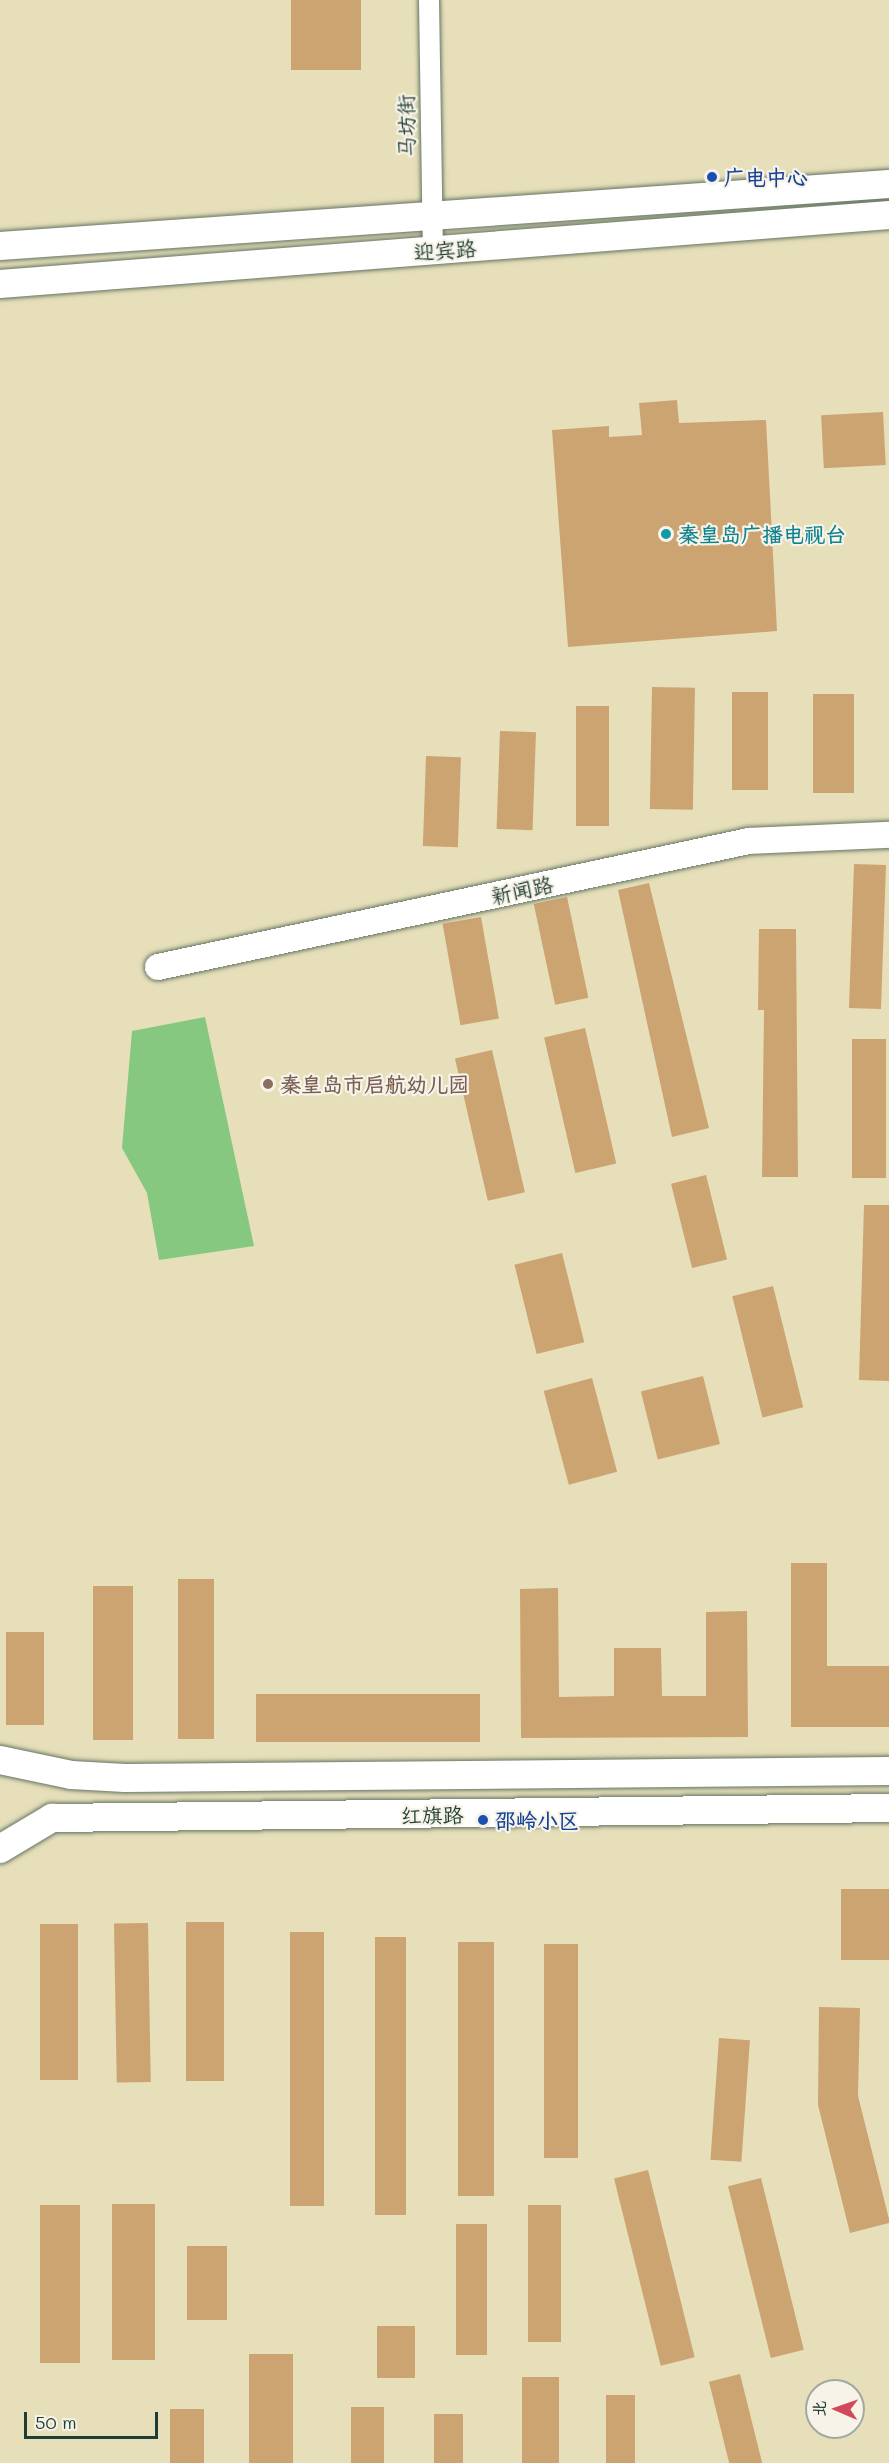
<!DOCTYPE html>
<html>
<head>
<meta charset="utf-8">
<style>
  body { margin:0 }
  #map { position:relative; width:889px; height:2463px; overflow:hidden; background:#e6dfba; font-family:Mali,"LXGW WenKai TC",sans-serif }
  div>[style] { position:absolute }
  [style*='--x'] { left:calc(var(--x)*1px); top:calc(var(--y)*1px); width:calc(var(--w)*1px); rotate:calc(var(--a)*1deg) }
  .green>* { inset:0; background:#86c880 }
  .building>* { inset:0; background:#cca471; transform-origin:0 0 }
  .roads { filter:drop-shadow(0 0 2px #657663) drop-shadow(0 0 2px #657663) }
  .minor>* { height:20px; margin:-10px; padding:0 10px; transform-origin:10px; border-radius:10px; background:#fff }
  .tertiary>* { height:26px; margin:-13px; padding:0 13px; transform-origin:13px; border-radius:13px; background:#fff }
  .secondary>* { height:28px; margin:-14px; padding:0 14px; transform-origin:14px; border-radius:14px; background:#fff }
  .dots>* { width:16px; height:16px; translate:-50% -50%; box-sizing:border-box; border:3px solid #f7f3e8; border-radius:50% }
  span { translate:-50% -50%; white-space:nowrap; text-align:center; line-height:1.15; -webkit-text-stroke:4.5px #f7f3e8; paint-order:stroke }
  .street-label { font-size:21px; color:#1f3d34 }
  .transit-label { font-size:21px; color:#164399; font-weight:700 }
  .left { translate:0 -50%; text-align:left }
  .culture-label { font-size:21px; color:#0d838f; font-weight:700 }
  .education-label { font-size:21px; color:#785e54; font-weight:700 }
  .north { position:absolute; left:805px; top:2379px; width:60px; height:60px; box-sizing:border-box; background:#f7f3e8; border:2px solid #a1aaa0; border-radius:50%; rotate:272deg; font-size:16px; font-weight:700; line-height:24px; text-align:center; color:#1f3d34 }
  .north::after { content:''; display:block; margin:auto; width:21px; height:27px; background:#d1495b; clip-path:polygon(50% 0,100% 100%,50% 72%,0 100%) }
  .scale { position:absolute; left:24px; top:2412px; width:134px; height:27px; box-sizing:border-box; border:3px solid #1f3d34; border-top:0; padding-left:8px; font-size:18px; line-height:21px; white-space:nowrap; color:#1f3d34; -webkit-text-stroke:4px #f7f3e8; paint-order:stroke }
</style>
</head>
<body>
<div id="map">
  <div class="green">
    <div style="clip-path:polygon(205px 1017px,254px 1246px,159px 1260px,147px 1193px,122px 1148px,132px 1031px)"></div>
  </div>
  <div class="building">
    <div style="left:291px;top:0;width:70px;height:70px"></div>
    <div style="clip-path:polygon(677px 400px,679px 423px,766px 420px,777px 631px,568px 647px,552px 430px,609px 426px,609px 437px,642px 435px,639px 403px)"></div>
    <div style="left:883px;top:412px;width:53px;height:62px;rotate:87deg"></div>
    <div style="left:652px;top:687px;width:43px;height:122px;rotate:1deg"></div>
    <div style="left:732px;top:692px;width:36px;height:98px"></div>
    <div style="left:813px;top:694px;width:41px;height:99px"></div>
    <div style="left:576px;top:706px;width:33px;height:120px"></div>
    <div style="left:500px;top:731px;width:36px;height:98px;rotate:2deg"></div>
    <div style="left:426px;top:756px;width:35px;height:90px;rotate:2deg"></div>
    <div style="left:854px;top:864px;width:32px;height:144px;rotate:2deg"></div>
    <div style="clip-path:polygon(649px 883px,709px 1128px,672px 1137px,618px 890px)"></div>
    <div style="left:567px;top:897px;width:103px;height:34px;rotate:78deg"></div>
    <div style="left:481px;top:917px;width:103px;height:39px;rotate:80deg"></div>
    <div style="clip-path:polygon(759px 929px,796px 929px,798px 1177px,762px 1177px,764px 1010px,758px 1010px)"></div>
    <div style="left:585px;top:1028px;width:139px;height:42px;rotate:77deg"></div>
    <div style="left:852px;top:1039px;width:34px;height:139px"></div>
    <div style="left:492px;top:1050px;width:146px;height:38px;rotate:77deg"></div>
    <div style="left:706px;top:1175px;width:87px;height:36px;rotate:76deg"></div>
    <div style="clip-path:polygon(864px 1205px,889px 1205px,889px 1381px,859px 1380px)"></div>
    <div style="left:562px;top:1253px;width:92px;height:49px;rotate:76deg"></div>
    <div style="left:773px;top:1286px;width:125px;height:42px;rotate:76deg"></div>
    <div style="left:703px;top:1376px;width:70px;height:64px;rotate:76deg"></div>
    <div style="left:592px;top:1378px;width:97px;height:50px;rotate:75deg"></div>
    <div style="clip-path:polygon(791px 1563px,827px 1563px,827px 1666px,889px 1666px,889px 1727px,791px 1727px)"></div>
    <div style="left:178px;top:1579px;width:36px;height:160px"></div>
    <div style="left:93px;top:1586px;width:40px;height:154px"></div>
    <div style="clip-path:polygon(558px 1588px,559px 1697px,614px 1696px,614px 1648px,661px 1648px,662px 1696px,706px 1696px,706px 1612px,747px 1611px,748px 1737px,521px 1738px,520px 1589px)"></div>
    <div style="left:6px;top:1632px;width:38px;height:93px"></div>
    <div style="left:256px;top:1694px;width:224px;height:48px"></div>
    <div style="left:841px;top:1889px;width:48px;height:71px"></div>
    <div style="left:186px;top:1922px;width:38px;height:159px"></div>
    <div style="left:148px;top:1923px;width:159px;height:34px;rotate:89deg"></div>
    <div style="left:40px;top:1924px;width:38px;height:156px"></div>
    <div style="left:290px;top:1932px;width:34px;height:274px"></div>
    <div style="left:375px;top:1937px;width:31px;height:278px"></div>
    <div style="left:458px;top:1942px;width:36px;height:254px"></div>
    <div style="left:544px;top:1944px;width:34px;height:214px"></div>
    <div style="clip-path:polygon(819px 2007px,860px 2008px,858px 2096px,889px 2219px,889px 2223px,850px 2233px,818px 2105px)"></div>
    <div style="left:719px;top:2038px;width:31px;height:122px;rotate:4deg"></div>
    <div style="left:648px;top:2170px;width:193px;height:35px;rotate:76deg"></div>
    <div style="left:761px;top:2178px;width:177px;height:34px;rotate:76deg"></div>
    <div style="left:112px;top:2204px;width:43px;height:156px"></div>
    <div style="left:40px;top:2205px;width:40px;height:158px"></div>
    <div style="left:528px;top:2205px;width:33px;height:137px"></div>
    <div style="left:456px;top:2224px;width:31px;height:131px"></div>
    <div style="left:187px;top:2246px;width:40px;height:74px"></div>
    <div style="left:377px;top:2326px;width:38px;height:52px"></div>
    <div style="left:249px;top:2354px;width:44px;height:109px"></div>
    <div style="left:740px;top:2374px;width:92px;height:32px;rotate:76deg"></div>
    <div style="left:522px;top:2377px;width:37px;height:86px"></div>
    <div style="left:606px;top:2395px;width:29px;height:68px"></div>
    <div style="left:351px;top:2407px;width:33px;height:56px"></div>
    <div style="left:204px;top:2409px;width:54px;height:34px;rotate:90deg"></div>
    <div style="left:434px;top:2414px;width:29px;height:49px"></div>
  </div>
  <div class="roads">
    <div class="minor">
      <div style="--x:429;--y:0;--w:251;--a:89.1"></div>
    </div>
    <div class="tertiary">
      <div style="--x:158;--y:967;--w:604;--a:-12.04"></div>
      <div style="--x:749;--y:841;--w:140;--a:-2.5"></div>
    </div>
    <div class="secondary">
      <div style="--x:0;--y:246;--w:891;--a:-3.99"></div>
      <div style="--x:0;--y:284;--w:892;--a:-4.44"></div>
      <div style="--x:0;--y:1760;--w:73;--a:11.9"></div>
      <div style="--x:71;--y:1775;--w:54;--a:3.2"></div>
      <div style="--x:125;--y:1778;--w:764;--a:-0.52"></div>
      <div style="--x:0;--y:1849;--w:61;--a:-30.8"></div>
      <div style="--x:52;--y:1818;--w:837;--a:-0.68"></div>
    </div>
  </div>
  <div class="dots">
    <div style="left:712px;top:177px;background:#1a4fb4"></div>
    <div style="left:666px;top:534px;background:#0f9aa8"></div>
    <div style="left:268px;top:1084px;background:#8d6e63"></div>
    <div style="left:483px;top:1820px;background:#1a4fb4"></div>
  </div>
  <div class="street-label">
    <span style="left:406px;top:126px;rotate:-91deg">马坊街</span>
    <span style="left:445px;top:250px;rotate:-4deg">迎宾路</span>
    <span style="left:522px;top:890px;rotate:-12deg">新闻路</span>
    <span style="left:432px;top:1815px;rotate:-1deg">红旗路</span>
  </div>
  <div class="transit-label">
    <span class="left" style="left:724px;top:177px">广电中心</span>
    <span class="left" style="left:495px;top:1820px">邵岭小区</span>
  </div>
  <div class="culture-label">
    <span class="left" style="left:678px;top:534px">秦皇岛广播电视台</span>
  </div>
  <div class="education-label">
    <span class="left" style="left:280px;top:1084px">秦皇岛市启航幼儿园</span>
  </div>
  <div class="north">北</div>
  <div class="scale">50 m</div>
</div>
</body>
</html>
